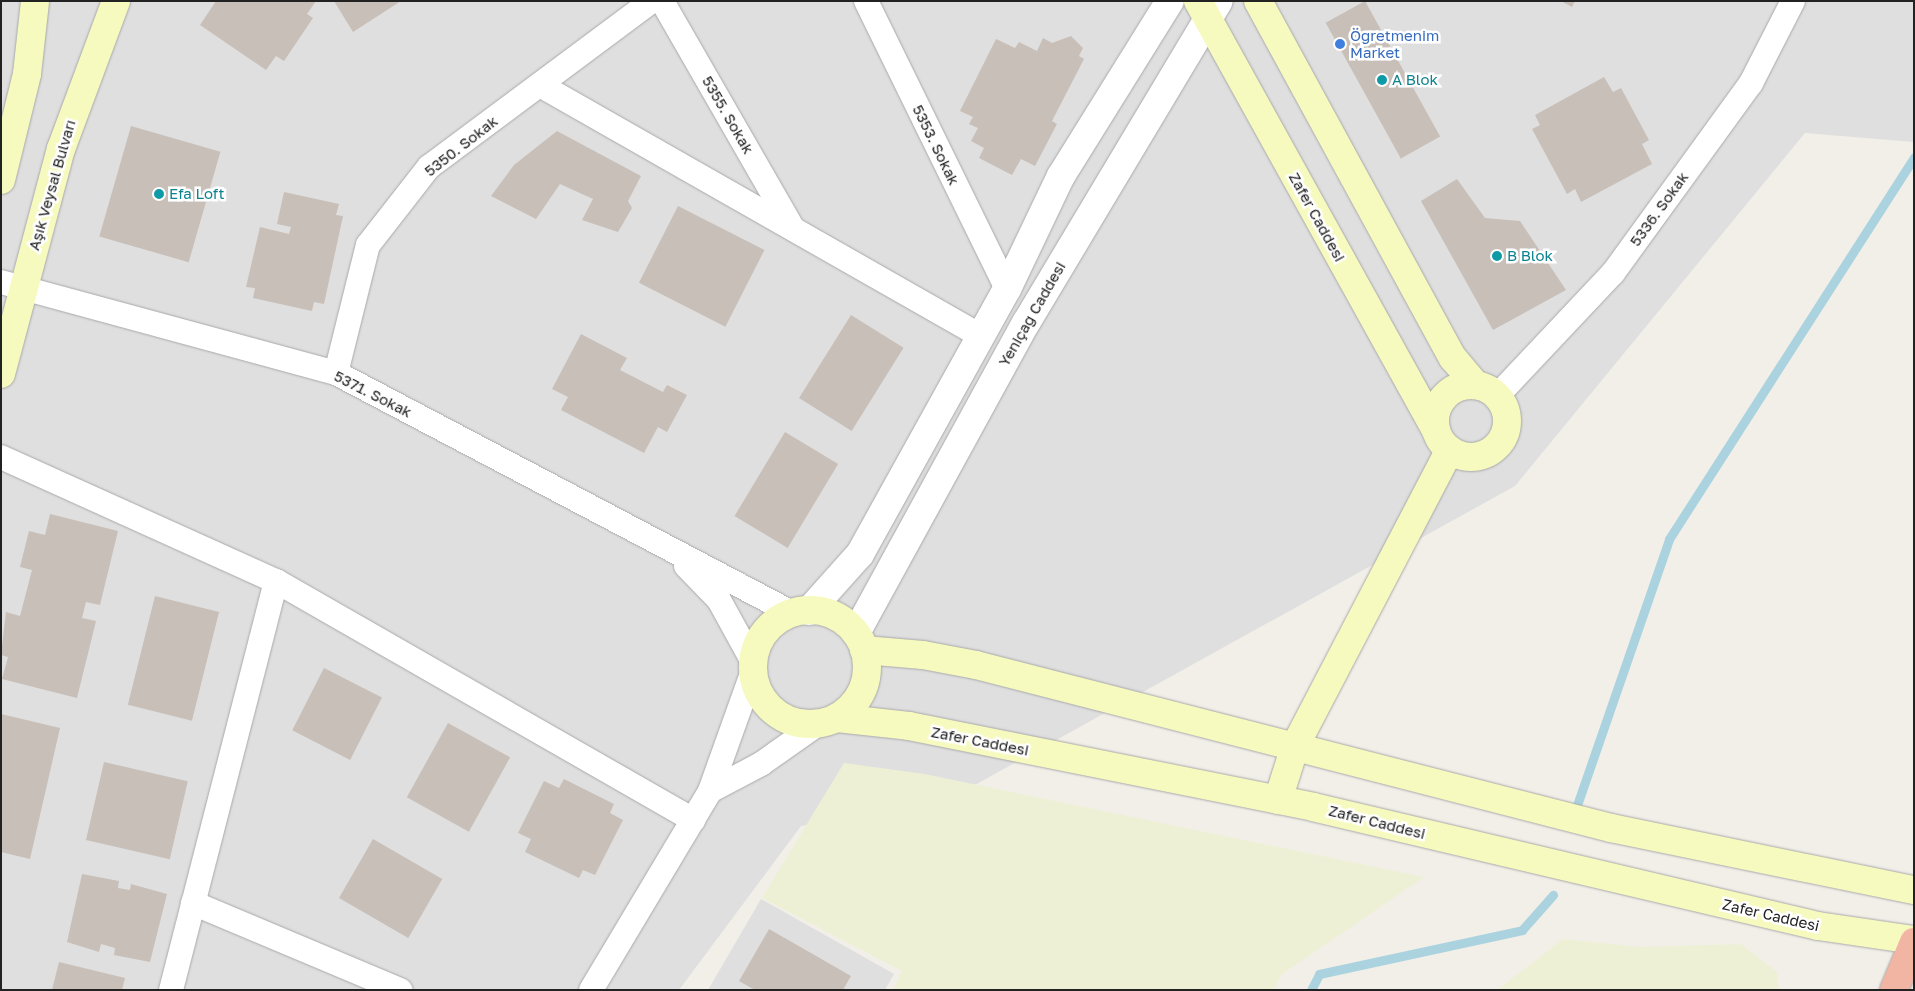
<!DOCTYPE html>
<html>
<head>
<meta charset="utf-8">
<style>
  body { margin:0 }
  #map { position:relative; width:1915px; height:991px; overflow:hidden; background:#f2efe9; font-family:"Golos Text",sans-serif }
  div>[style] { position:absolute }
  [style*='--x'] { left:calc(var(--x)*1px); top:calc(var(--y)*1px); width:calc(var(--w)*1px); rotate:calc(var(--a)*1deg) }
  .residential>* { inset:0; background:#e0dfdf }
  .farmland>* { inset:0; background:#eef0d5 }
  .stream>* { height:9px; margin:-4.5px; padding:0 4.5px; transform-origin:4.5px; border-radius:4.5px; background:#aad3df }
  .building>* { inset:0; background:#c7bfb8; transform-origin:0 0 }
  .roads { filter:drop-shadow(0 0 1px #a9a9a9) drop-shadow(0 0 1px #a9a9a9) }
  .minor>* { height:24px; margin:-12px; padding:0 12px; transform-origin:12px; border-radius:12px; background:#fff }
  .tertiary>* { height:28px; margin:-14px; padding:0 14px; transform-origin:14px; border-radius:14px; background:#fff }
  .secondary>* { height:28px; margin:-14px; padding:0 14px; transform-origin:14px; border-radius:14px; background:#f7fabf }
  .secondary>.ring { margin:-14px; padding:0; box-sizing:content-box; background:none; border:28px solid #f7fabf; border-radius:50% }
  .trunk>* { height:28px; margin:-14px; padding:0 14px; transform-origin:14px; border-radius:14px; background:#f2b4a3 }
  .dots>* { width:14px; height:14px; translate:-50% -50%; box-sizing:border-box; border:2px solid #fff; border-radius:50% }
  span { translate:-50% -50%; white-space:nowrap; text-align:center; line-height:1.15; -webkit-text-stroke:5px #fff; paint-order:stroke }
  .shop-label { font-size:15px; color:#366cbe }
  .left { translate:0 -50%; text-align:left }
  .culture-label { font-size:15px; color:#0d838f }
  .street-label { font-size:15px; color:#222 }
  .frame { position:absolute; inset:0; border:2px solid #222; pointer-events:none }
</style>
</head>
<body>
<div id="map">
  <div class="residential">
    <div style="clip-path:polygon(1px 1px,1914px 1px,1914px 142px,1805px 133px,1515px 486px,946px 801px,801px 826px,679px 990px,1px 990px)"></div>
    <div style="clip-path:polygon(761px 899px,894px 974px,885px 990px,708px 990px)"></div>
  </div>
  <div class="farmland">
    <div style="clip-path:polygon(844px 763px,924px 774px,1424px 877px,1281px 975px,1274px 990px,893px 990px,902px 971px,762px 898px)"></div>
    <div style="clip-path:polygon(1563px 939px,1640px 947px,1741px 944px,1777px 972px,1779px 990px,1497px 990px)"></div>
  </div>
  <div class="stream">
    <div style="--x:1576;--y:808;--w:285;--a:-70.9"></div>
    <div style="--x:1669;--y:539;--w:454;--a:-57.3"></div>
    <div style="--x:1311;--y:990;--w:18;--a:-63"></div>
    <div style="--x:1319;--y:974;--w:208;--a:-12.2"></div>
    <div style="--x:1522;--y:930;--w:47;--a:-48.5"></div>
  </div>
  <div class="building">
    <div style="clip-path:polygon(216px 1px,316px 1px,307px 14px,313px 18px,284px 61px,276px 56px,266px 70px,200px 25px)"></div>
    <div style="clip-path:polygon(334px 1px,401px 1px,353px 32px)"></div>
    <div style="left:1365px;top:1px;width:155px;height:45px;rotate:61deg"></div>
    <div style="clip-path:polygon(1561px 1px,1575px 1px,1572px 7px)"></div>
    <div style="clip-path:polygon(1071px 36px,1083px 48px,1079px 56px,1084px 59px,1052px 121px,1057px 124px,1035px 166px,1021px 159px,1012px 175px,979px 158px,984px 148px,971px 141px,978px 128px,969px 124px,973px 117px,960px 111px,996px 39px,1015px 48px,1019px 42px,1037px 51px,1043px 38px,1052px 43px)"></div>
    <div style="clip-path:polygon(1604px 77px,1613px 92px,1621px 88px,1649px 140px,1642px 144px,1652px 164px,1581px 202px,1575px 189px,1567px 194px,1532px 129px,1540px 125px,1535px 115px)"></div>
    <div style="left:131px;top:126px;width:93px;height:115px;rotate:16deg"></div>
    <div style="clip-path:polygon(557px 131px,641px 176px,628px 201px,632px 208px,618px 232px,582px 220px,593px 199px,560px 184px,536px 219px,491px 196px,514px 165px)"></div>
    <div style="clip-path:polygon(1457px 179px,1485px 218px,1520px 221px,1566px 290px,1493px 330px,1421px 201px)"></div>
    <div style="clip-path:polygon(284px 192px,339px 204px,336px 215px,343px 216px,324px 304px,314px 302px,312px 311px,253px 298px,255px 288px,246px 287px,260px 227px,289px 234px,291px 227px,277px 224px)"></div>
    <div style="left:678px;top:206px;width:97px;height:86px;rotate:27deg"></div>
    <div style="left:851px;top:315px;width:62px;height:98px;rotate:32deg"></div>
    <div style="clip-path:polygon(581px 334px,627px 358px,620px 370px,663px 392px,667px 385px,687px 395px,667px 432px,658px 427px,644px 453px,561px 410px,568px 397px,552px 389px)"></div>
    <div style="left:785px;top:432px;width:62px;height:98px;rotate:31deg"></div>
    <div style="clip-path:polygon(50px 514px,118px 531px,100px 605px,86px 602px,82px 618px,96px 621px,77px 698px,2px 679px,8px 657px,1px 655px,6px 612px,20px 616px,32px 570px,20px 567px,29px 531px,45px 535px)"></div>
    <div style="left:155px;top:596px;width:66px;height:112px;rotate:14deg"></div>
    <div style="left:324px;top:668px;width:65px;height:70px;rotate:27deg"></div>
    <div style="clip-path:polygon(1px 714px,60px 728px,30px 859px,1px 852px)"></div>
    <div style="left:448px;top:723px;width:71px;height:85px;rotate:29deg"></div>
    <div style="left:104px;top:762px;width:86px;height:80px;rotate:13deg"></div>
    <div style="clip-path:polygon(564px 779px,614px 804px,610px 813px,623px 820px,595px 875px,583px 870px,579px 878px,525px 852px,531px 839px,518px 833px,544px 781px,559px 788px)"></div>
    <div style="left:373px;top:839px;width:80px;height:68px;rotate:30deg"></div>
    <div style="clip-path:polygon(82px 874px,119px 881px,118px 888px,130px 890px,131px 884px,167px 894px,150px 962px,114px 955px,115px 948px,101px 944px,99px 952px,67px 942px)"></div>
    <div style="clip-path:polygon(769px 929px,851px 976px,843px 990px,755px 990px,739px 981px)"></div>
    <div style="clip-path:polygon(59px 962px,125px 978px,122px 990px,52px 990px)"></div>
  </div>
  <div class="roads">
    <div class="minor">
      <div style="--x:662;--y:1;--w:261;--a:60.1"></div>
      <div style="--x:866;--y:1;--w:321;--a:63.9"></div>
      <div style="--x:540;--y:85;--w:507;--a:29.65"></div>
      <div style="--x:1;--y:282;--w:347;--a:15.2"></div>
      <div style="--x:336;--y:373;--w:515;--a:27.76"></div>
      <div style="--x:336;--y:373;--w:132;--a:-76"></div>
      <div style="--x:368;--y:245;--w:99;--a:-52"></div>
      <div style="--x:429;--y:167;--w:278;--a:-36.7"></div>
      <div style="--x:1497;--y:396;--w:169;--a:-46.7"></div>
      <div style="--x:1613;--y:273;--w:235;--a:-54"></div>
      <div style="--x:1751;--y:83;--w:92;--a:-62.9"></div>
      <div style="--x:1;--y:457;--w:302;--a:24.3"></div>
      <div style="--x:276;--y:581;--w:481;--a:29.8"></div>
      <div style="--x:686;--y:566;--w:47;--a:45.9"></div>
      <div style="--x:719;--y:600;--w:71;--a:61.3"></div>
      <div style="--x:710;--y:791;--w:58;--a:-27.9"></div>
      <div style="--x:761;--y:764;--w:70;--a:-35.1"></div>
      <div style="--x:193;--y:903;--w:225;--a:22.8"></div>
      <div style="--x:171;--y:990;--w:422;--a:-75.6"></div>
      <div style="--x:591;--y:990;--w:232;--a:-59.1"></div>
      <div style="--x:710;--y:791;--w:127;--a:-70.3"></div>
    </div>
    <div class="tertiary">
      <div style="--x:809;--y:611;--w:76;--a:-48.2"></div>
      <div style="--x:860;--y:554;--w:303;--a:-61"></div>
      <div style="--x:1007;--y:289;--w:125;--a:-64.5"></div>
      <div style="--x:1061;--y:176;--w:206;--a:-58.1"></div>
      <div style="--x:856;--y:633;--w:354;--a:-61.3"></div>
      <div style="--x:1026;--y:323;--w:375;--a:-59.1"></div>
    </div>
    <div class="secondary">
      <div style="--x:1198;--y:1;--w:491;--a:61"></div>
      <div style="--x:1258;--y:1;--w:407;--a:61.4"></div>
      <div style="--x:1453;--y:358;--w:35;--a:50"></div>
      <div style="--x:1;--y:180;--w:109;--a:-76.2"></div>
      <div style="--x:27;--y:74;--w:73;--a:-83.7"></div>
      <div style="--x:1;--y:374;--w:233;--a:-75.1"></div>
      <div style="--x:61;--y:149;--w:158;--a:-69.6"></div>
      <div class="ring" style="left:1435px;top:385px;width:44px;height:44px"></div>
      <div class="ring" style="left:753px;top:610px;width:86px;height:86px"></div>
      <div style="--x:864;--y:650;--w:59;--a:4.8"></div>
      <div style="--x:923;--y:655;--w:54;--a:10.7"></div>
      <div style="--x:976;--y:665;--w:656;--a:14.4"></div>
      <div style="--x:1611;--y:828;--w:309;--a:11.6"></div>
      <div style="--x:837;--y:718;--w:72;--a:6.3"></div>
      <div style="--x:909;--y:726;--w:412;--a:11.3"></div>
      <div style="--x:1313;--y:807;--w:519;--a:13.26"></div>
      <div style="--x:1818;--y:926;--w:97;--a:8.3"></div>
      <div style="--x:1278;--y:800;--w:57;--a:-72.5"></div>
      <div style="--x:1295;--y:746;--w:334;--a:-62.4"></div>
    </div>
    <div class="trunk">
      <div style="--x:1894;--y:990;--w:52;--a:-67.4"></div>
    </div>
  </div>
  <div class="dots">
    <div style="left:1340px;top:44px;background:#3f7fe0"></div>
    <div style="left:1382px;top:80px;background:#0f9aa8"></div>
    <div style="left:159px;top:194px;background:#0f9aa8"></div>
    <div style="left:1497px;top:256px;background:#0f9aa8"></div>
  </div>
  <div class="shop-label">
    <span class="left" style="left:1350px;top:44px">Öğretmenim<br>Market</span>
  </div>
  <div class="culture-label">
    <span class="left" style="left:1392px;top:80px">A Blok</span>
    <span class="left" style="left:169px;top:194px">Efa Loft</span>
    <span class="left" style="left:1507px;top:256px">B Blok</span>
  </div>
  <div class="street-label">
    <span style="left:728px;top:115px;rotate:60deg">5355. Sokak</span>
    <span style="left:936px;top:145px;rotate:64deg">5353. Sokak</span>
    <span style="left:461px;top:146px;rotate:-38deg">5350. Sokak</span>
    <span style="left:52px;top:185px;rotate:-74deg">Aşık Veysal Bulvarı</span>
    <span style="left:1659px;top:209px;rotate:-54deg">5336. Sokak</span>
    <span style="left:1317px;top:217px;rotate:61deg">Zafer Caddesi</span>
    <span style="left:1032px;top:314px;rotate:-60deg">Yeniçağ Caddesi</span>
    <span style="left:373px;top:394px;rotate:27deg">5371. Sokak</span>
    <span style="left:980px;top:741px;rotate:11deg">Zafer Caddesi</span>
    <span style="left:1377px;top:822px;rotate:14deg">Zafer Caddesi</span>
    <span style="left:1771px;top:915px;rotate:13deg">Zafer Caddesi</span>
  </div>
  <div class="frame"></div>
</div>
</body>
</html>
